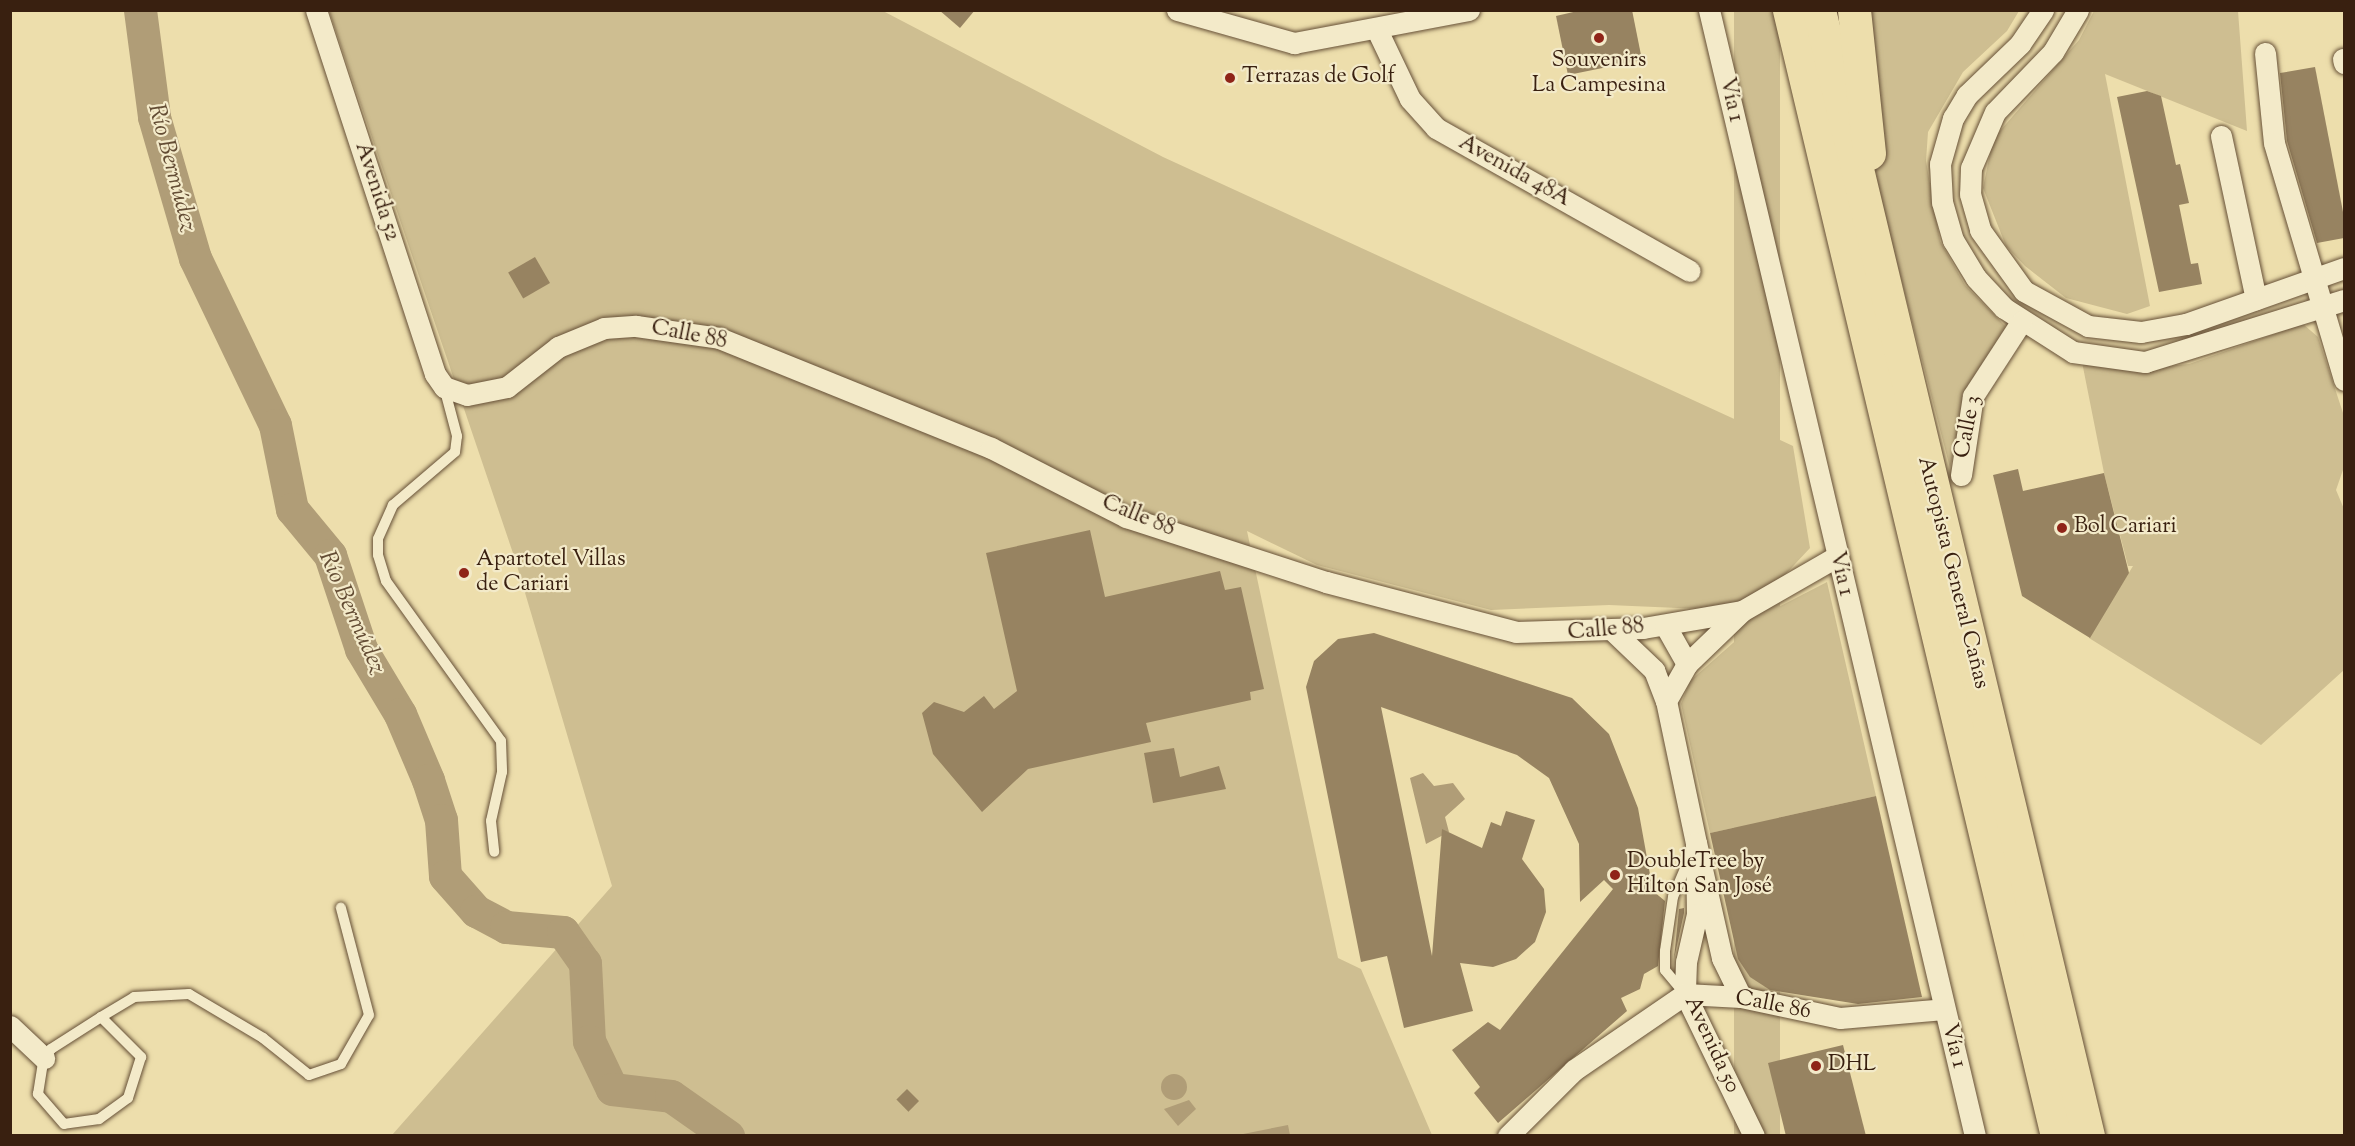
<!DOCTYPE html>
<html>
<head>
<meta charset="utf-8">
<style>
  body { margin:0 }
  #map { position:relative; width:2355px; height:1146px; overflow:hidden; background:#eddeac; font-family:"Sorts Mill Goudy",serif }
  div>[style] { position:absolute }
  [style*='--x'] { left:calc(var(--x)*1px); top:calc(var(--y)*1px); width:calc(var(--w)*1px); rotate:calc(var(--a)*1deg) }
  .green>* { inset:0; background:#cebe91; transform-origin:0 0 }
  .water>* { inset:0; background:#b09d77 }
  .round { border-radius:50% }
  .river>* { height:33px; margin:-16.5px; padding:0 16.5px; transform-origin:16.5px; border-radius:16.5px; background:#b09d77 }
  .building>* { inset:0; background:#978361; transform-origin:0 0 }
  .roads { filter:drop-shadow(0 0 2px #665037) drop-shadow(0 0 2px #665037) }
  .lane>* { height:10px; margin:-5px; padding:0 5px; transform-origin:5px; border-radius:5px; background:#f3eac9 }
  .street>* { height:21px; margin:-10.5px; padding:0 10.5px; transform-origin:10.5px; border-radius:10.5px; background:#f3eac9 }
  .highway>* { height:33px; margin:-16.5px; padding:0 16.5px; transform-origin:16.5px; border-radius:16.5px; background:#eddeac }
  .dots>* { width:16px; height:16px; translate:-50% -50%; box-sizing:border-box; border:3px solid #f3eac9; border-radius:50% }
  span { translate:-50% -50%; white-space:nowrap; text-align:center; line-height:1.15; -webkit-text-stroke:4.5px #f3eac9; paint-order:stroke }
  .poi-label { font-size:22px; color:#392010 }
  .left { translate:0 -50%; text-align:left }
  .street-label { font-size:22px; color:#392010 }
  .water-label { font-size:24px; color:#634c34; font-style:italic }
  .frame { position:absolute; inset:0; border:12px solid #392010; pointer-events:none }
</style>
</head>
<body>
<div id="map">
  <div class="green">
    <div style="clip-path:polygon(329px 11px,883px 11px,1163px 157px,1793px 446px,1810px 548px,1781px 579px,1740px 603px,1701px 609px,1609px 605px,1491px 610px,1317px 565px,1247px 531px,1338px 958px,1361px 969px,1432px 1135px,392px 1135px,612px 886px,515px 559px)"></div>
    <div style="left:1734px;top:11px;width:46px;height:1155px"></div>
    <div style="clip-path:polygon(1864px 11px,2019px 11px,2007px 31px,1963px 72px,1928px 132px,1926px 161px,1940px 241px,1965px 285px,2006px 327px,1968px 388px,1950px 468px,1877px 186px)"></div>
    <div style="clip-path:polygon(2094px 11px,2238px 11px,2247px 131px,2105px 74px,2150px 306px,2127px 314px,2066px 298px,2025px 266px,2006px 246px,1983px 188px,1993px 139px,2079px 40px)"></div>
    <div style="clip-path:polygon(2303px 324px,2318px 337px,2344px 416px,2344px 467px,2336px 490px,2344px 509px,2344px 670px,2261px 745px,2089px 638px,2133px 566px,2128px 566px,2104px 473px,2082px 362px,2124px 370px,2189px 364px)"></div>
    <div style="clip-path:polygon(1827px 582px,1876px 796px,1710px 833px,1681px 704px,1690px 681px,1767px 613px)"></div>
  </div>
  <div class="water">
    <div style="clip-path:polygon(1423px 773px,1434px 786px,1453px 783px,1465px 799px,1445px 817px,1449px 832px,1426px 844px,1410px 778px)"></div>
    <div class="round" style="left:1161px;top:1074px;width:26px;height:26px"></div>
    <div style="clip-path:polygon(1189px 1100px,1196px 1109px,1178px 1126px,1164px 1109px)"></div>
    <div style="clip-path:polygon(1288px 1125px,1290px 1135px,1238px 1135px)"></div>
  </div>
  <div class="river">
    <div style="--x:140;--y:10;--w:108;--a:82.5"></div>
    <div style="--x:154;--y:117;--w:147;--a:73.8"></div>
    <div style="--x:195;--y:258;--w:185;--a:64.4"></div>
    <div style="--x:275;--y:425;--w:86;--a:78.6"></div>
    <div style="--x:292;--y:509;--w:60;--a:50.4"></div>
    <div style="--x:330;--y:555;--w:99;--a:71.7"></div>
    <div style="--x:361;--y:649;--w:76;--a:59"></div>
    <div style="--x:400;--y:714;--w:72;--a:67"></div>
    <div style="--x:428;--y:780;--w:42;--a:72"></div>
    <div style="--x:441;--y:820;--w:56;--a:85.9"></div>
    <div style="--x:445;--y:876;--w:47;--a:48.5"></div>
    <div style="--x:476;--y:911;--w:34;--a:28"></div>
    <div style="--x:506;--y:927;--w:57;--a:5"></div>
    <div style="--x:563;--y:932;--w:38;--a:55"></div>
    <div style="--x:585;--y:963;--w:78;--a:87.1"></div>
    <div style="--x:589;--y:1041;--w:53;--a:64.4"></div>
    <div style="--x:612;--y:1089;--w:59;--a:6.8"></div>
    <div style="--x:671;--y:1096;--w:70;--a:35.1"></div>
  </div>
  <div class="building">
    <div style="clip-path:polygon(939px 10px,975px 10px,960px 28px)"></div>
    <div style="clip-path:polygon(1582px 10px,1632px 10px,1642px 60px,1568px 75px,1556px 16px)"></div>
    <div style="clip-path:polygon(2315px 67px,2344px 217px,2344px 238px,2317px 243px,2287px 141px,2280px 73px)"></div>
    <div style="clip-path:polygon(2147px 91px,2161px 96px,2176px 165px,2180px 164px,2189px 203px,2179px 205px,2191px 264px,2198px 263px,2202px 284px,2159px 292px,2117px 97px)"></div>
    <div style="left:535px;top:257px;width:30px;height:31px;rotate:60deg"></div>
    <div style="clip-path:polygon(2018px 469px,2023px 491px,2104px 473px,2129px 573px,2090px 638px,2022px 596px,1993px 475px)"></div>
    <div style="clip-path:polygon(1090px 530px,1105px 597px,1220px 571px,1225px 590px,1241px 587px,1264px 689px,1250px 692px,1251px 700px,1146px 723px,1151px 742px,1028px 769px,982px 812px,933px 754px,922px 713px,934px 702px,964px 712px,984px 696px,994px 709px,1017px 691px,986px 553px)"></div>
    <div style="clip-path:polygon(1374px 633px,1572px 698px,1609px 734px,1638px 808px,1653px 891px,1665px 901px,1658px 966px,1644px 974px,1640px 989px,1621px 998px,1627px 1011px,1498px 1123px,1474px 1093px,1480px 1087px,1452px 1050px,1488px 1022px,1500px 1030px,1613px 889px,1604px 880px,1580px 902px,1579px 844px,1549px 778px,1517px 755px,1381px 707px,1432px 956px,1442px 829px,1482px 848px,1491px 822px,1501px 826px,1506px 811px,1535px 820px,1522px 859px,1544px 889px,1546px 912px,1535px 942px,1516px 959px,1493px 967px,1460px 963px,1473px 1011px,1404px 1028px,1387px 956px,1361px 962px,1306px 687px,1314px 661px,1338px 639px)"></div>
    <div style="clip-path:polygon(1174px 748px,1180px 777px,1219px 766px,1226px 789px,1153px 803px,1144px 753px)"></div>
    <div style="clip-path:polygon(1876px 796px,1922px 997px,1858px 1004px,1770px 990px,1750px 977px,1738px 959px,1710px 833px)"></div>
    <div style="clip-path:polygon(1684px 908px,1684px 913px,1674px 959px,1679px 909px)"></div>
    <div style="clip-path:polygon(1843px 1045px,1866px 1136px,1786px 1136px,1768px 1063px)"></div>
    <div style="left:907px;top:1089px;width:17px;height:15px;rotate:45deg"></div>
  </div>
  <div class="roads">
    <div class="lane">
      <div style="--x:444;--y:387;--w:51;--a:75.1"></div>
      <div style="--x:457;--y:436;--w:16;--a:97"></div>
      <div style="--x:455;--y:452;--w:82;--a:139.5"></div>
      <div style="--x:393;--y:505;--w:37;--a:114"></div>
      <div style="--x:378;--y:539;--w:16;--a:90"></div>
      <div style="--x:378;--y:555;--w:27;--a:73"></div>
      <div style="--x:386;--y:581;--w:197;--a:54.3"></div>
      <div style="--x:501;--y:741;--w:31;--a:88"></div>
      <div style="--x:502;--y:772;--w:50;--a:102.7"></div>
      <div style="--x:491;--y:821;--w:31;--a:84"></div>
      <div style="--x:1685;--y:994;--w:31;--a:-130"></div>
      <div style="--x:1665;--y:970;--w:19;--a:-90"></div>
      <div style="--x:1665;--y:951;--w:55;--a:-81.6"></div>
      <div style="--x:1673;--y:897;--w:49;--a:-67.1"></div>
      <div style="--x:101;--y:1017;--w:57;--a:45"></div>
      <div style="--x:141;--y:1057;--w:43;--a:107.6"></div>
      <div style="--x:128;--y:1098;--w:36;--a:144"></div>
      <div style="--x:99;--y:1119;--w:35;--a:172"></div>
      <div style="--x:64;--y:1124;--w:40;--a:-131"></div>
      <div style="--x:38;--y:1094;--w:36;--a:-81"></div>
      <div style="--x:44;--y:1058;--w:11;--a:-52"></div>
      <div style="--x:51;--y:1049;--w:59;--a:-32.6"></div>
      <div style="--x:101;--y:1017;--w:39;--a:-31"></div>
      <div style="--x:134;--y:997;--w:55;--a:-3.1"></div>
      <div style="--x:189;--y:994;--w:86;--a:30.7"></div>
      <div style="--x:263;--y:1038;--w:59;--a:38.8"></div>
      <div style="--x:309;--y:1075;--w:34;--a:-19"></div>
      <div style="--x:341;--y:1064;--w:56;--a:-60.3"></div>
      <div style="--x:369;--y:1015;--w:111;--a:-104.7"></div>
    </div>
    <div class="street">
      <div style="--x:316;--y:10;--w:383;--a:71.9"></div>
      <div style="--x:435;--y:374;--w:16;--a:55"></div>
      <div style="--x:444;--y:387;--w:24;--a:19"></div>
      <div style="--x:467;--y:395;--w:41;--a:-11.3"></div>
      <div style="--x:507;--y:387;--w:65;--a:-38.1"></div>
      <div style="--x:558;--y:347;--w:50;--a:-22.4"></div>
      <div style="--x:604;--y:328;--w:32;--a:-4"></div>
      <div style="--x:636;--y:326;--w:84;--a:8.2"></div>
      <div style="--x:719;--y:338;--w:293;--a:22"></div>
      <div style="--x:991;--y:448;--w:152;--a:27.1"></div>
      <div style="--x:1126;--y:517;--w:210;--a:18"></div>
      <div style="--x:1326;--y:582;--w:196;--a:14.7"></div>
      <div style="--x:1516;--y:632;--w:127;--a:-1.8"></div>
      <div style="--x:1643;--y:628;--w:100;--a:-9.7"></div>
      <div style="--x:1742;--y:611;--w:108;--a:-29.9"></div>
      <div style="--x:1177;--y:10;--w:122;--a:15.8"></div>
      <div style="--x:1294;--y:43;--w:178;--a:-10.7"></div>
      <div style="--x:1709;--y:10;--w:1157;--a:76.71"></div>
      <div style="--x:2043;--y:10;--w:41;--a:124.1"></div>
      <div style="--x:2020;--y:44;--w:74;--a:136.1"></div>
      <div style="--x:1967;--y:95;--w:27;--a:121"></div>
      <div style="--x:1953;--y:118;--w:48;--a:105.8"></div>
      <div style="--x:1940;--y:164;--w:38;--a:87"></div>
      <div style="--x:1942;--y:202;--w:40;--a:74"></div>
      <div style="--x:1953;--y:240;--w:44;--a:58.8"></div>
      <div style="--x:1976;--y:278;--w:41;--a:47"></div>
      <div style="--x:2004;--y:308;--w:82;--a:32.5"></div>
      <div style="--x:2073;--y:352;--w:73;--a:7.9"></div>
      <div style="--x:2145;--y:362;--w:208;--a:-17.3"></div>
      <div style="--x:2078;--y:10;--w:49;--a:120.8"></div>
      <div style="--x:2053;--y:52;--w:83;--a:134"></div>
      <div style="--x:1995;--y:112;--w:61;--a:113.2"></div>
      <div style="--x:1971;--y:168;--w:26;--a:92"></div>
      <div style="--x:1970;--y:194;--w:37;--a:74"></div>
      <div style="--x:1980;--y:230;--w:75;--a:54.2"></div>
      <div style="--x:2024;--y:291;--w:73;--a:28.7"></div>
      <div style="--x:2088;--y:326;--w:53;--a:6.5"></div>
      <div style="--x:2141;--y:332;--w:46;--a:-10.1"></div>
      <div style="--x:2186;--y:324;--w:168;--a:-19.5"></div>
      <div style="--x:1378;--y:32;--w:74;--a:64.5"></div>
      <div style="--x:1410;--y:99;--w:39;--a:48"></div>
      <div style="--x:1436;--y:128;--w:291;--a:29.4"></div>
      <div style="--x:2265;--y:53;--w:90;--a:84.3"></div>
      <div style="--x:2274;--y:143;--w:247;--a:73.5"></div>
      <div style="--x:2343;--y:59;--w:4;--a:76"></div>
      <div style="--x:2221;--y:136;--w:167;--a:77.9"></div>
      <div style="--x:1961;--y:475;--w:80;--a:-81.4"></div>
      <div style="--x:1973;--y:396;--w:88;--a:-57"></div>
      <div style="--x:1665;--y:625;--w:45;--a:60.6"></div>
      <div style="--x:1613;--y:631;--w:57;--a:43.6"></div>
      <div style="--x:1654;--y:670;--w:33;--a:69"></div>
      <div style="--x:1696;--y:843;--w:145;--a:-101.9"></div>
      <div style="--x:1666;--y:701;--w:43;--a:-60.4"></div>
      <div style="--x:1687;--y:664;--w:76;--a:-43.9"></div>
      <div style="--x:1741;--y:997;--w:43;--a:-116"></div>
      <div style="--x:1722;--y:958;--w:118;--a:-102.7"></div>
      <div style="--x:1696;--y:843;--w:71;--a:89.2"></div>
      <div style="--x:1697;--y:914;--w:49;--a:102.9"></div>
      <div style="--x:1686;--y:962;--w:32;--a:92"></div>
      <div style="--x:1685;--y:994;--w:158;--a:64.1"></div>
      <div style="--x:10;--y:1026;--w:47;--a:43.3"></div>
      <div style="--x:1508;--y:1136;--w:93;--a:-45"></div>
      <div style="--x:1574;--y:1070;--w:135;--a:-34.4"></div>
      <div style="--x:1685;--y:994;--w:56;--a:3.1"></div>
      <div style="--x:1741;--y:997;--w:101;--a:12"></div>
      <div style="--x:1840;--y:1018;--w:104;--a:-4.9"></div>
    </div>
    <div class="highway">
      <div style="--x:1789;--y:10;--w:1157;--a:76.61"></div>
      <div style="--x:1819;--y:10;--w:1158;--a:76.56"></div>
      <div style="--x:1854;--y:10;--w:144;--a:84"></div>
    </div>
  </div>
  <div class="dots">
    <div style="left:1599px;top:38px;background:#8f2418"></div>
    <div style="left:1230px;top:78px;background:#8f2418"></div>
    <div style="left:2062px;top:528px;background:#8f2418"></div>
    <div style="left:464px;top:573px;background:#8f2418"></div>
    <div style="left:1615px;top:875px;background:#8f2418"></div>
    <div style="left:1816px;top:1066px;background:#8f2418"></div>
  </div>
  <div class="poi-label">
    <span style="left:1599px;top:74px">Souvenirs<br>La Campesina</span>
    <span class="left" style="left:1242px;top:78px">Terrazas de Golf</span>
    <span class="left" style="left:2074px;top:528px">Bol Cariari</span>
    <span class="left" style="left:476px;top:573px">Apartotel Villas<br>de Cariari</span>
    <span class="left" style="left:1627px;top:875px">DoubleTree by<br>Hilton San José</span>
    <span class="left" style="left:1828px;top:1066px">DHL</span>
  </div>
  <div class="street-label">
    <span style="left:1730px;top:100px;rotate:77deg">Vía 1</span>
    <span style="left:1514px;top:172px;rotate:29deg">Avenida 48A</span>
    <span style="left:376px;top:192px;rotate:72deg">Avenida 52</span>
    <span style="left:689px;top:336px;rotate:11deg">Calle 88</span>
    <span style="left:1969px;top:427px;rotate:-79deg">Calle 3</span>
    <span style="left:1138px;top:517px;rotate:22deg">Calle 88</span>
    <span style="left:1952px;top:573px;rotate:76deg">Autopista General Cañas</span>
    <span style="left:1840px;top:574px;rotate:77deg">Vía 1</span>
    <span style="left:1606px;top:631px;rotate:-5deg">Calle 88</span>
    <span style="left:1773px;top:1006px;rotate:11deg">Calle 86</span>
    <span style="left:1711px;top:1045px;rotate:65deg">Avenida 50</span>
    <span style="left:1953px;top:1046px;rotate:76deg">Vía 1</span>
  </div>
  <div class="water-label">
    <span style="left:171px;top:168px;rotate:75deg">Río Bermúdez</span>
    <span style="left:351px;top:613px;rotate:66deg">Río Bermúdez</span>
  </div>
  <div class="frame"></div>
</div>
</body>
</html>
